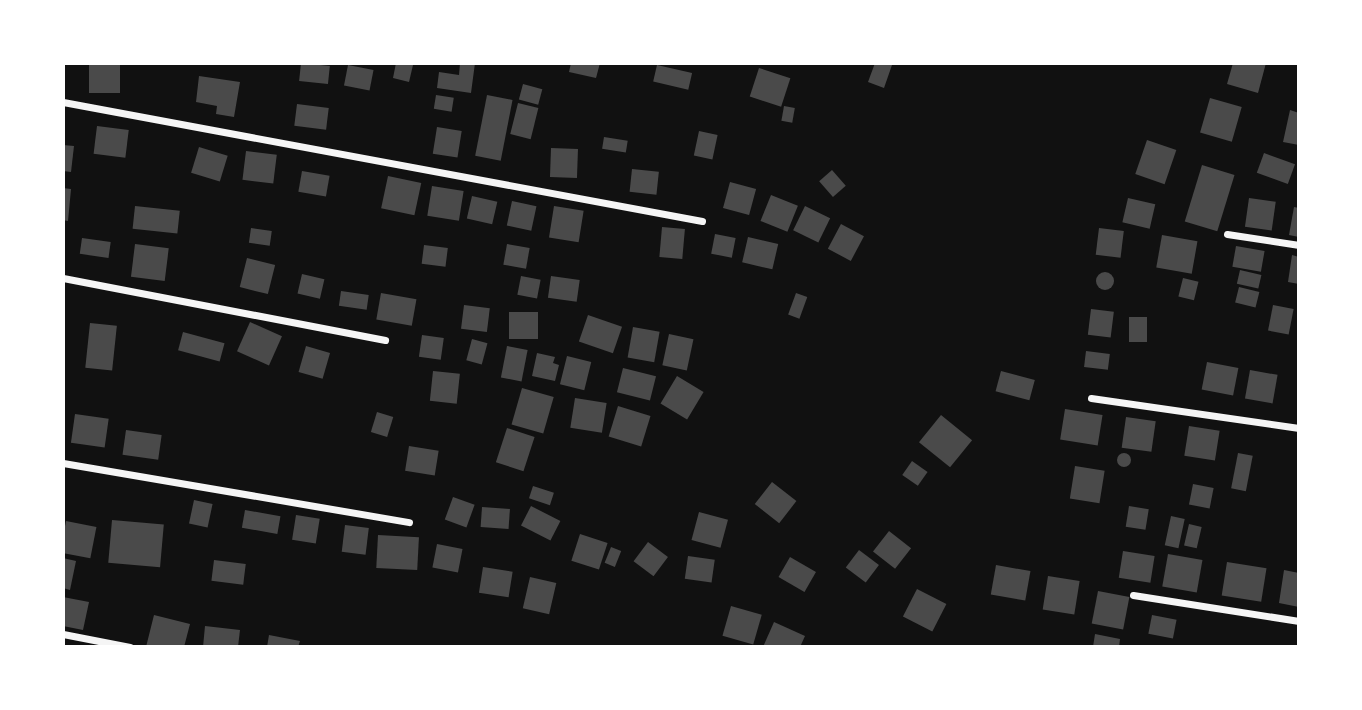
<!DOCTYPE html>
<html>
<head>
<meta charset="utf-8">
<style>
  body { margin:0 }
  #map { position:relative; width:1362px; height:710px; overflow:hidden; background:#111; font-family:Roboto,sans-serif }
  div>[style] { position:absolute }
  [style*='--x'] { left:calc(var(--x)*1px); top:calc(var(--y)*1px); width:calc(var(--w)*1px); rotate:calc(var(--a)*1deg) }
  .building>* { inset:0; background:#4a4a4a; transform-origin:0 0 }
  .round { border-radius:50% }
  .minor>* { height:7px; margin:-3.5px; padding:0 3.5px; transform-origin:3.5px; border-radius:3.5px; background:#f5f5f5 }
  span { translate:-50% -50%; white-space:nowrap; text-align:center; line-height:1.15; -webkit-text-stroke:6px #fff; paint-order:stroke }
  .frame { position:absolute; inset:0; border:65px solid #fff; pointer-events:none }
</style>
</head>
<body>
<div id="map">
  <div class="building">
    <div style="left:89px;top:63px;width:31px;height:30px"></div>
    <div style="left:301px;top:63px;width:29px;height:18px;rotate:6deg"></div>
    <div style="clip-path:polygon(396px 63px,413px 65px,409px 82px,393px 78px)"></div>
    <div style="clip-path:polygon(460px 63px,475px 63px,471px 93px,437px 88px,439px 72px,459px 75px)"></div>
    <div style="clip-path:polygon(571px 63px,600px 63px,596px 78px,569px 72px)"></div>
    <div style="clip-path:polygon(875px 63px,892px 65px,884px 88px,868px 82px)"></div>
    <div style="clip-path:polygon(1233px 63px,1266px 63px,1258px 93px,1227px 84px)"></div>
    <div style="left:348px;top:65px;width:26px;height:21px;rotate:11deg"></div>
    <div style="left:657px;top:65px;width:36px;height:17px;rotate:13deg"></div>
    <div style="left:759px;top:68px;width:33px;height:30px;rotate:18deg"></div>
    <div style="clip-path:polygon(199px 76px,240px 82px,234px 117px,216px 114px,217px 106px,196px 102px)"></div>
    <div style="left:523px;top:84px;width:20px;height:16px;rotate:15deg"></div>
    <div style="left:436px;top:95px;width:18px;height:14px;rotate:9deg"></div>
    <div style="left:487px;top:95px;width:26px;height:62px;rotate:11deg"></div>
    <div style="left:1210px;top:98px;width:33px;height:36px;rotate:16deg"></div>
    <div style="left:518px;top:103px;width:21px;height:32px;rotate:14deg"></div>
    <div style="left:297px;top:104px;width:32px;height:22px;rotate:7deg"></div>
    <div style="left:784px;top:106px;width:11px;height:15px;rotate:10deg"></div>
    <div style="clip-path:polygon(1290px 110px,1299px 113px,1299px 145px,1283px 142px)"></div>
    <div style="left:97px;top:126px;width:32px;height:28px;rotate:7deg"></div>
    <div style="left:437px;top:127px;width:25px;height:27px;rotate:9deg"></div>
    <div style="left:699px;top:131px;width:19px;height:25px;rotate:12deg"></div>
    <div style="left:604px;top:137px;width:24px;height:12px;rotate:9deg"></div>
    <div style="left:1147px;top:140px;width:31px;height:36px;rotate:19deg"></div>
    <div style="clip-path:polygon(63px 145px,74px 146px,71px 172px,63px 171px)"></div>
    <div style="left:199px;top:147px;width:30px;height:27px;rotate:17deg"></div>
    <div style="left:551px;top:148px;width:27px;height:29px;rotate:2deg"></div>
    <div style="left:246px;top:151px;width:31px;height:29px;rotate:7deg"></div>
    <div style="left:1264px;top:153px;width:33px;height:21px;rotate:20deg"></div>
    <div style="left:1202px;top:165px;width:34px;height:59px;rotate:17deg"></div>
    <div style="left:632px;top:169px;width:27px;height:23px;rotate:6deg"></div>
    <div style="left:832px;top:170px;width:21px;height:17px;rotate:49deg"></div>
    <div style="left:302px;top:171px;width:28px;height:21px;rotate:10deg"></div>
    <div style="left:388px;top:176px;width:34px;height:33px;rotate:12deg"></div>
    <div style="left:730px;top:182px;width:27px;height:27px;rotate:15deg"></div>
    <div style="left:432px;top:186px;width:32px;height:30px;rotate:9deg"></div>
    <div style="clip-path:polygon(63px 188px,71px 189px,68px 221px,63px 220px)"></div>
    <div style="left:771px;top:195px;width:29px;height:28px;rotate:22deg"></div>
    <div style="left:472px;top:196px;width:26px;height:23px;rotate:13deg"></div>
    <div style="left:1128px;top:198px;width:28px;height:25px;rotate:13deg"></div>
    <div style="left:1249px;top:198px;width:27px;height:29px;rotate:8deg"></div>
    <div style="left:512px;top:201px;width:25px;height:25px;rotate:12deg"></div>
    <div style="left:135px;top:206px;width:45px;height:23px;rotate:6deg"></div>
    <div style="left:554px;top:206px;width:30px;height:32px;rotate:9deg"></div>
    <div style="left:805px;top:206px;width:28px;height:27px;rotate:26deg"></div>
    <div style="clip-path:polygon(1294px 207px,1299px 208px,1299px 237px,1289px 235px)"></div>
    <div style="left:841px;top:224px;width:26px;height:28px;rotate:28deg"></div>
    <div style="left:662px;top:227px;width:23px;height:30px;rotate:5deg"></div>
    <div style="left:251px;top:228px;width:21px;height:15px;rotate:8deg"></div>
    <div style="left:1099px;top:228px;width:25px;height:27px;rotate:7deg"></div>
    <div style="left:715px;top:234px;width:21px;height:20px;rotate:11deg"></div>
    <div style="left:1162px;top:235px;width:36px;height:33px;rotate:10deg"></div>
    <div style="left:748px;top:237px;width:31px;height:26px;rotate:13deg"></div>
    <div style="left:82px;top:238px;width:29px;height:16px;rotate:8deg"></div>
    <div style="left:135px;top:244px;width:34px;height:33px;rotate:7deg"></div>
    <div style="left:507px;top:244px;width:23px;height:21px;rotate:10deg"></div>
    <div style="left:424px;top:245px;width:24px;height:19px;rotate:7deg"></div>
    <div style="left:1236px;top:246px;width:29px;height:21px;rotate:10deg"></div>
    <div style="clip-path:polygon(1292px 255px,1299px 257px,1299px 284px,1288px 282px)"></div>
    <div style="left:247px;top:258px;width:29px;height:30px;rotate:14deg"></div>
    <div style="left:1240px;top:270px;width:22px;height:14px;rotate:13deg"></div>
    <div class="round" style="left:1096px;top:272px;width:18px;height:18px"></div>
    <div style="left:302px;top:274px;width:23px;height:20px;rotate:13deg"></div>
    <div style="left:521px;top:276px;width:20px;height:19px;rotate:11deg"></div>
    <div style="left:551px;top:276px;width:29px;height:22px;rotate:8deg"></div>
    <div style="left:1183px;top:278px;width:16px;height:19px;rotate:14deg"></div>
    <div style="left:1239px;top:287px;width:21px;height:16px;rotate:14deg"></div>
    <div style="left:341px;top:291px;width:28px;height:15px;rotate:8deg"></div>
    <div style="left:381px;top:293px;width:36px;height:27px;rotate:10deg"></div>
    <div style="left:796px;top:293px;width:12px;height:23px;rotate:20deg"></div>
    <div style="left:464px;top:305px;width:26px;height:24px;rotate:7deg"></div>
    <div style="left:1273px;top:305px;width:21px;height:26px;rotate:11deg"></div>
    <div style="left:1091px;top:309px;width:23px;height:26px;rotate:7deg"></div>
    <div style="left:509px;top:312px;width:29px;height:27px"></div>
    <div style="left:588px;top:315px;width:36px;height:28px;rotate:19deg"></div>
    <div style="left:1129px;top:317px;width:18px;height:25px"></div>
    <div style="left:250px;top:322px;width:35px;height:32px;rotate:24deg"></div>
    <div style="left:90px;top:323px;width:27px;height:45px;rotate:6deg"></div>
    <div style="left:633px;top:327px;width:27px;height:31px;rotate:10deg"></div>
    <div style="left:183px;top:332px;width:43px;height:19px;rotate:15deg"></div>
    <div style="left:669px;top:334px;width:25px;height:32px;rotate:12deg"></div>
    <div style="left:422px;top:335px;width:22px;height:22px;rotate:8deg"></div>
    <div style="left:472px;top:339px;width:16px;height:22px;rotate:15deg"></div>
    <div style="left:306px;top:346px;width:25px;height:27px;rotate:16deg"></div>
    <div style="left:507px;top:346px;width:21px;height:32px;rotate:11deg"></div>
    <div style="left:1086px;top:351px;width:24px;height:16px;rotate:7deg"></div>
    <div style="clip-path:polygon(537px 353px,555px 357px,553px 363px,559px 365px,555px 381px,532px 376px)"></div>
    <div style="left:567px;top:356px;width:25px;height:29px;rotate:14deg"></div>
    <div style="left:1207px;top:362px;width:32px;height:28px;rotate:11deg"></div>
    <div style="left:623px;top:368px;width:34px;height:25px;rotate:14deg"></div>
    <div style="left:1250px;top:370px;width:28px;height:29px;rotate:10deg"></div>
    <div style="left:433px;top:371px;width:27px;height:30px;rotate:6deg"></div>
    <div style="left:1001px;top:371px;width:35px;height:21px;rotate:15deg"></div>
    <div style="left:677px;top:376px;width:31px;height:32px;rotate:31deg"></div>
    <div style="left:522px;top:388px;width:33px;height:38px;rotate:16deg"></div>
    <div style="left:575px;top:398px;width:32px;height:30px;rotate:9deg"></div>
    <div style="left:618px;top:406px;width:34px;height:32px;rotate:17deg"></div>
    <div style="left:1065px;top:409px;width:38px;height:31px;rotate:9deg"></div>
    <div style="left:377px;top:412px;width:17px;height:21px;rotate:17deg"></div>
    <div style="left:75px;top:414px;width:34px;height:29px;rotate:8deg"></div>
    <div style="left:941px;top:415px;width:40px;height:35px;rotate:39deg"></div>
    <div style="left:1126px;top:417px;width:30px;height:31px;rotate:8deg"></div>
    <div style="left:1189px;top:426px;width:31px;height:30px;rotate:9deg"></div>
    <div style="left:507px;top:428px;width:29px;height:36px;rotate:18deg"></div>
    <div style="left:126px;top:430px;width:36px;height:25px;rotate:8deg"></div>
    <div style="left:409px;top:446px;width:30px;height:25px;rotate:9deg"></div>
    <div class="round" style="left:1117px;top:453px;width:14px;height:14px"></div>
    <div style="left:1238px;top:453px;width:15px;height:36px;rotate:11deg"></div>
    <div style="left:912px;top:461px;width:19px;height:17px;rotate:35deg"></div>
    <div style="left:1075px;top:466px;width:30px;height:33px;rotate:9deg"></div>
    <div style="left:772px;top:482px;width:31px;height:28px;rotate:38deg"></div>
    <div style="left:1193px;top:484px;width:21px;height:21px;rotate:11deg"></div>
    <div style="left:533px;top:486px;width:22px;height:13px;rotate:18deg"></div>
    <div style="left:453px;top:497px;width:23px;height:24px;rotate:20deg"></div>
    <div style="left:194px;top:500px;width:19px;height:24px;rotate:12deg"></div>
    <div style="left:531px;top:506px;width:33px;height:22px;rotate:27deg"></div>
    <div style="left:1129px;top:506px;width:20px;height:21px;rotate:9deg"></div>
    <div style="left:482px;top:507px;width:28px;height:20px;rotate:4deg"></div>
    <div style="left:245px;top:510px;width:36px;height:18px;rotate:10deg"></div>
    <div style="left:699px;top:512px;width:30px;height:29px;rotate:15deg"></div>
    <div style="left:296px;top:515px;width:24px;height:25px;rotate:9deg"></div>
    <div style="left:1171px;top:516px;width:14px;height:30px;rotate:12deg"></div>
    <div style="left:112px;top:520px;width:52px;height:43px;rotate:5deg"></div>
    <div style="left:66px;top:521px;width:31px;height:32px;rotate:11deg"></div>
    <div style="left:1189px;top:524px;width:13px;height:22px;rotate:13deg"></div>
    <div style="left:345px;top:525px;width:24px;height:27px;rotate:7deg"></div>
    <div style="left:889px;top:531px;width:28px;height:26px;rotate:38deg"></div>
    <div style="left:580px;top:534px;width:29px;height:28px;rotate:18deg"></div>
    <div style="left:378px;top:535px;width:41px;height:33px;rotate:3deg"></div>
    <div style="left:648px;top:542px;width:25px;height:24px;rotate:37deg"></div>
    <div style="left:437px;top:544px;width:26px;height:24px;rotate:11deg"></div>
    <div style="left:611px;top:547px;width:11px;height:17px;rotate:22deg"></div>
    <div style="left:859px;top:550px;width:25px;height:22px;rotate:37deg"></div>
    <div style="left:1123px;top:551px;width:32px;height:27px;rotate:9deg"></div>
    <div style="left:1168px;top:554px;width:35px;height:33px;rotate:10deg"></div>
    <div style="left:688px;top:556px;width:27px;height:23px;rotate:8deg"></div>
    <div style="left:790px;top:557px;width:30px;height:23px;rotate:30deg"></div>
    <div style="clip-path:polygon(63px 558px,76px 561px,70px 590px,63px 588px)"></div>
    <div style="left:214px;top:560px;width:32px;height:21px;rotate:7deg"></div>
    <div style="left:1227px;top:562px;width:40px;height:34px;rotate:9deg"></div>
    <div style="left:996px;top:565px;width:35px;height:30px;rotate:10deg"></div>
    <div style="left:483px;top:567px;width:30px;height:26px;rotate:9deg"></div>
    <div style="clip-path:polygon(1284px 570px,1299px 573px,1299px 607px,1279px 603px)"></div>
    <div style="left:1048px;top:576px;width:32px;height:34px;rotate:9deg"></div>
    <div style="left:530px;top:577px;width:27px;height:32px;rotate:13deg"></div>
    <div style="left:917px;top:589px;width:33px;height:31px;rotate:27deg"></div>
    <div style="left:1098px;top:591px;width:32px;height:33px;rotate:11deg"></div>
    <div style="clip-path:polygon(63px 597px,89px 602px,83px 630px,63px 626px)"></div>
    <div style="left:731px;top:606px;width:32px;height:31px;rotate:16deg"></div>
    <div style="clip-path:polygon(154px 615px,190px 624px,184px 647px,146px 647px)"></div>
    <div style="left:1152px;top:615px;width:25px;height:19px;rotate:11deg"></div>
    <div style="clip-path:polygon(774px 622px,805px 636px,800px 647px,763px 647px)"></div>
    <div style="clip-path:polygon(205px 626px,240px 630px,238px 647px,203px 647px)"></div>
    <div style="clip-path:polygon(1095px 634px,1120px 639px,1119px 647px,1093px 647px)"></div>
    <div style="clip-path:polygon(269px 635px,300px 641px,298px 647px,267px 647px)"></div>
  </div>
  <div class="minor">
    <div style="--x:63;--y:102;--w:650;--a:10.55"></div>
    <div style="--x:1227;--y:234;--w:73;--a:8.7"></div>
    <div style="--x:63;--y:278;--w:328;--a:10.9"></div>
    <div style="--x:1091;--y:398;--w:210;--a:8.2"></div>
    <div style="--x:63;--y:463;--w:351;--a:9.7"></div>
    <div style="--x:1133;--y:595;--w:168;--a:8.9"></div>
    <div style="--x:63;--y:634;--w:68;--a:11"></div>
  </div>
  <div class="frame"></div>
</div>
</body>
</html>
